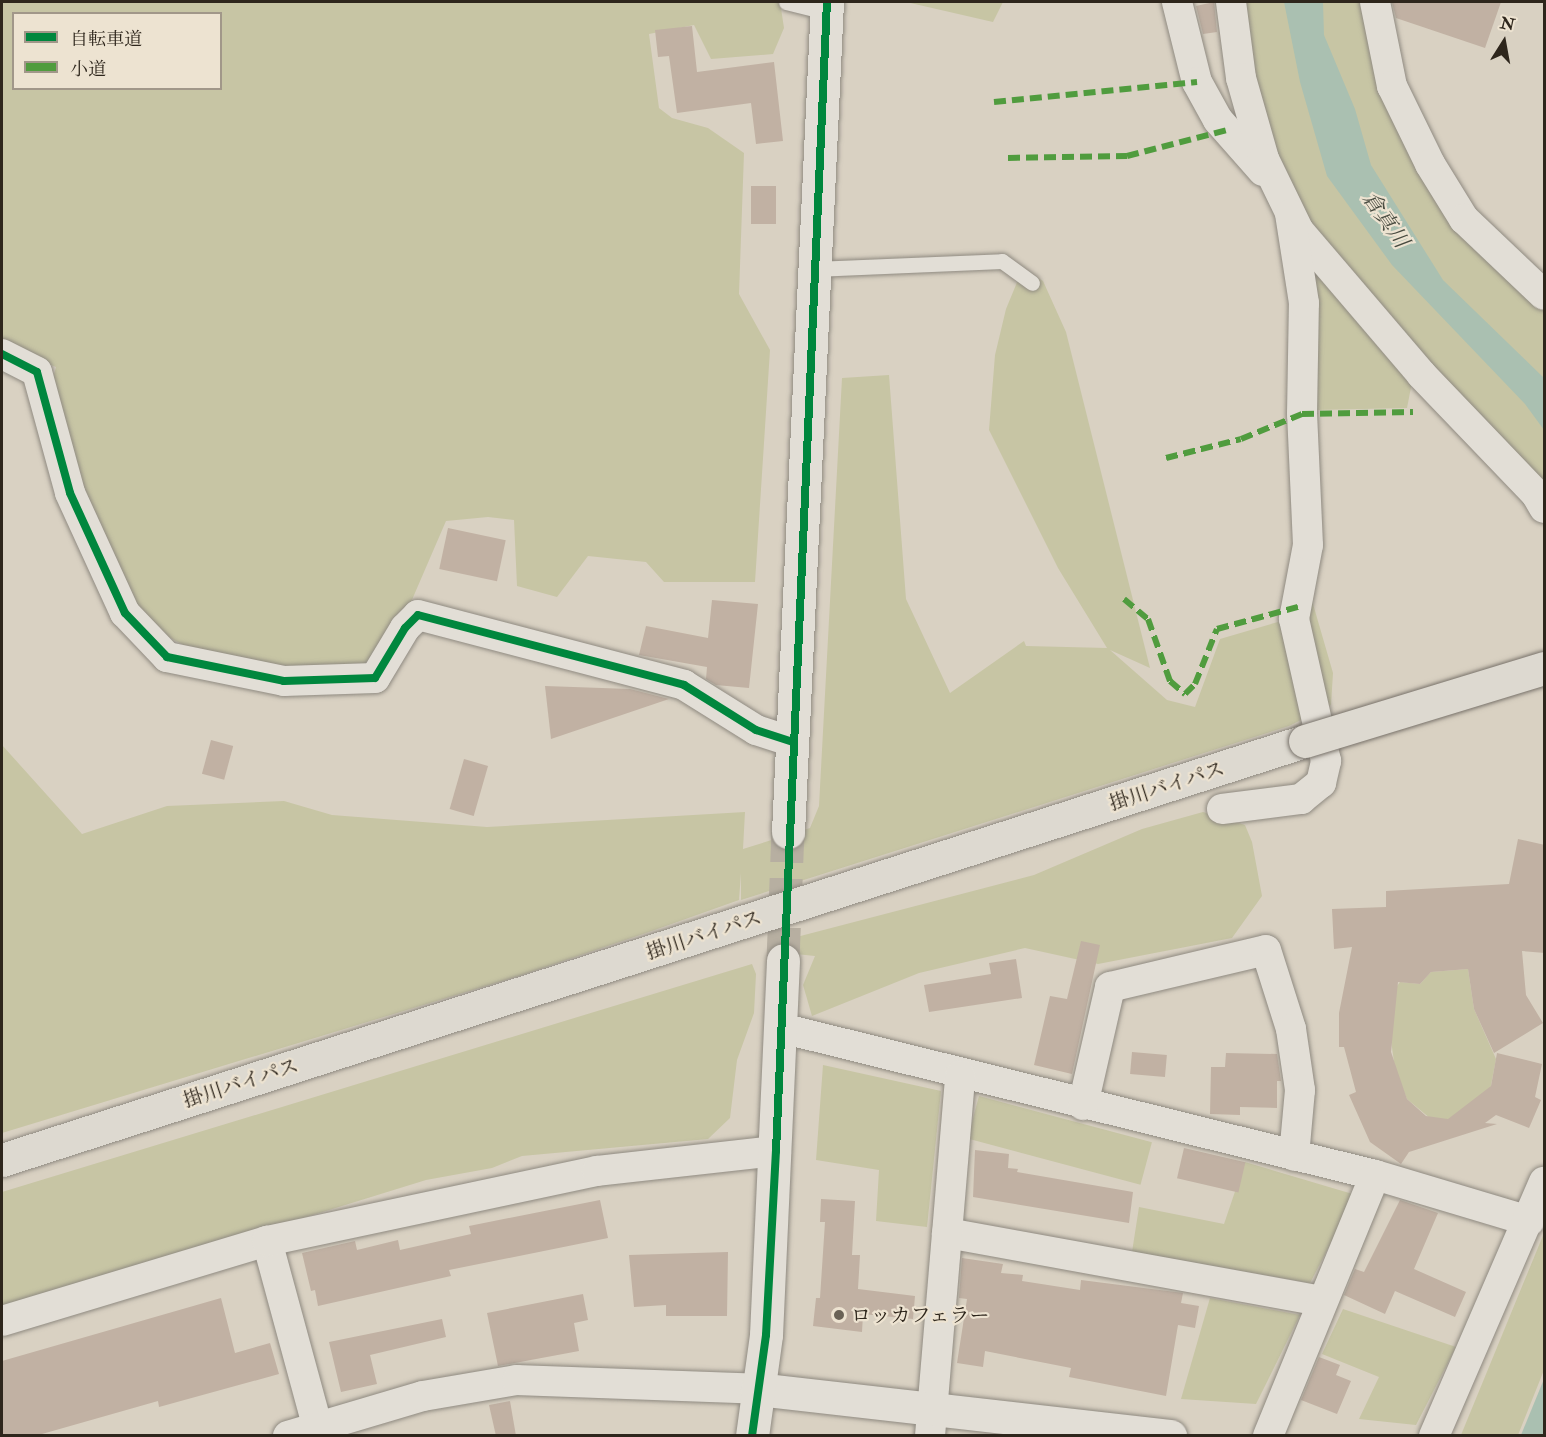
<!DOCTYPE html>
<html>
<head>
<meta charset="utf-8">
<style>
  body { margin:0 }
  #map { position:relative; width:1546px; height:1437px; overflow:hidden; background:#d9d1c2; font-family:"IM FELL Double Pica","Noto Serif JP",serif }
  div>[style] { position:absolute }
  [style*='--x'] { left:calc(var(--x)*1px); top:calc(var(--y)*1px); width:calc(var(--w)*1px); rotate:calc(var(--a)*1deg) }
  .green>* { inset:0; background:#c7c5a4; transform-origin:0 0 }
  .water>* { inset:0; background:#aac0b1 }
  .building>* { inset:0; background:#c1b1a3; transform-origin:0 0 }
  .secondary-tunnel>* { height:33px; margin-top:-16.5px; transform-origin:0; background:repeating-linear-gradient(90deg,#b7afa1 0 33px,transparent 0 49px) }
  .roads { filter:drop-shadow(0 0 2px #8f8a81) drop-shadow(0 0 2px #8f8a81) }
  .lane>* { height:15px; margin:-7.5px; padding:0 7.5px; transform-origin:7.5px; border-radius:7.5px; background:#e2ded6 }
  .street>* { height:30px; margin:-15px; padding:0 15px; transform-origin:15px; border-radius:15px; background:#e2ded6 }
  .secondary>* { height:33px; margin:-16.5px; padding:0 16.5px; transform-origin:16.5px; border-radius:16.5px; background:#e2ded6 }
  .highway>* { height:33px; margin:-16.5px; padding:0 16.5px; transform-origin:16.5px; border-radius:16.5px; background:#ddd9d0 }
  .bridges { filter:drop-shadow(0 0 2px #78726a) drop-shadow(0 0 2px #78726a) }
  .highway-bridge>* { height:33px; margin:-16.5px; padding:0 16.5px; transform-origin:16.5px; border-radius:16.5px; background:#ddd9d0 }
  .quiet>* { height:6px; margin-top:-3px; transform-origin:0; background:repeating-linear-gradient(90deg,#509c3e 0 12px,transparent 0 18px) }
  .cycleway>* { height:8px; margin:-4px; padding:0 4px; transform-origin:4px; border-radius:4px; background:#00873e }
  .dots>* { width:16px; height:16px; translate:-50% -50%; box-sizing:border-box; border:3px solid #ede3d1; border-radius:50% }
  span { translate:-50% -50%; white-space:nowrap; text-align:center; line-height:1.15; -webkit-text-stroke:4.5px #ede3d1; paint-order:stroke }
  .street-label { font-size:20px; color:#2e261c }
  .poi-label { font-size:20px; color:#2e261c }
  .left { translate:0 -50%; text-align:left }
  .water-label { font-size:21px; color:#484b40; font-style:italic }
  .frame { position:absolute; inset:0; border:3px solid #2e261c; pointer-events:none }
  .legend { position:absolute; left:12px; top:12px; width:210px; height:78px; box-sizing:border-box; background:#ede3d1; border:2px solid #a19789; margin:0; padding:8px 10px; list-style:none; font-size:18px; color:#2e261c }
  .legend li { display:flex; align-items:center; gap:12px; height:30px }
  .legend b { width:30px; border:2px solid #a19789 }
  .north { position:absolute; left:1474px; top:12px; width:60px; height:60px; -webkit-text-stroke:4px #ede3d1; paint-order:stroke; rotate:11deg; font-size:16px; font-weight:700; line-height:24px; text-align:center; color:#2e261c }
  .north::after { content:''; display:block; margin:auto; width:21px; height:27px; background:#2e261c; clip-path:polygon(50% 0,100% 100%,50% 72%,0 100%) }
</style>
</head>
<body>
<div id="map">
  <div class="green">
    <div style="clip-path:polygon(evenodd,2px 2px,780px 2px,784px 28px,773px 54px,711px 59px,694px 25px,649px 34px,659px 108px,672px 118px,708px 128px,744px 153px,739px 294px,770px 350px,755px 582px,664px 582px,646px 562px,588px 556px,557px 597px,517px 586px,514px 520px,488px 517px,446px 521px,408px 609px,353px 679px,227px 669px,125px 613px,47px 401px,56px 367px,2px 346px,2px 2px,14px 14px,220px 14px,220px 88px,14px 88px,14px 14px)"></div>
    <div style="clip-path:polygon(906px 2px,1003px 2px,993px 22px)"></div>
    <div style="clip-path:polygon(1237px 2px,1373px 2px,1437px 175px,1544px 304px,1544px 487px,1299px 231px,1248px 104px)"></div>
    <div style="clip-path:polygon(1302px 249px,1413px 377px,1407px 408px,1316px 410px)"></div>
    <div style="clip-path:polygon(1023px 268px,1043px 281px,1066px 332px,1150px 668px,1110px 650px,1167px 700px,1195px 707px,1220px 639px,1281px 621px,1311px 597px,1333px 673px,1331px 705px,1289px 726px,741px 900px,741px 873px,739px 900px,649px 932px,522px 975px,2px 1133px,2px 745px,82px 834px,167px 806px,284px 801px,332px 815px,487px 827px,745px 812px,743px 849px,810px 828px,819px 806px,842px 378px,889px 375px,906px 599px,950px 693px,1024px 641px,1026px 646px,1107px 648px,1058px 568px,989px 430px,995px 355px,1006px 309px)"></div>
    <div style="clip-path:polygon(1203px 812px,1245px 825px,1252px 842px,1262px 896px,1232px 938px,1098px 964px,1025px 948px,919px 973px,812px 1016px,803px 985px,815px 956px,786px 953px,789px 939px,1034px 875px,1142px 829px)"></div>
    <div style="clip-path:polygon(752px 964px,756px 974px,754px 1013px,737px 1060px,730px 1118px,708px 1139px,522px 1156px,492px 1168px,426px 1180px,2px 1311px,2px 1192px)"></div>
    <div style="clip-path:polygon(1468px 969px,1474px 1009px,1496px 1059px,1487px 1106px,1465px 1121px,1431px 1119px,1407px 1099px,1395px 1069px,1390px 1033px,1397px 986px,1400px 982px,1420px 984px,1431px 972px)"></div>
    <div style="clip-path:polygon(823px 1065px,941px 1091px,927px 1227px,876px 1221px,879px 1170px,816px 1160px)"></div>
    <div style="left:979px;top:1096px;width:179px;height:44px;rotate:15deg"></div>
    <div style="clip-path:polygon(1245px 1162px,1356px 1195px,1310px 1283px,1132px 1252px,1139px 1207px,1224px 1224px)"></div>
    <div style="clip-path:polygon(1544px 1233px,1544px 1370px,1518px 1435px,1461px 1435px)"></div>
    <div style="clip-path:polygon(1210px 1298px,1300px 1315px,1256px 1404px,1181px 1399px)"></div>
    <div style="clip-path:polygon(1343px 1309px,1456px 1347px,1416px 1425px,1359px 1419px,1379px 1377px,1322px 1354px)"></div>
  </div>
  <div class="water">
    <div style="clip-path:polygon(1284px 2px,1323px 2px,1324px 35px,1355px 109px,1371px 165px,1443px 280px,1544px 378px,1544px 430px,1525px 404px,1392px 265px,1327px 176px,1300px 82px)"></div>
    <div style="clip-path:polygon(1544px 1379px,1544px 1435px,1521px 1435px)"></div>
  </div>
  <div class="building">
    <div style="clip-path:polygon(1214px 2px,1217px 32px,1203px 34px,1196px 6px)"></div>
    <div style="clip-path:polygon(1392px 2px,1501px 2px,1485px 48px,1396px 18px)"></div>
    <div style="clip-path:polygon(692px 26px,697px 72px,774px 62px,783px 141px,756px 144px,751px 103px,677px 113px,669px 56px,658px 57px,655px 30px)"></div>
    <div style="left:751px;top:186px;width:25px;height:38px"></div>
    <div style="left:448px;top:528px;width:59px;height:42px;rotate:12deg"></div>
    <div style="clip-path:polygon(712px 600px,758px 604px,749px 688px,716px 685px,706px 679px,707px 667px,639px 655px,646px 626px,708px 638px)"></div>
    <div style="clip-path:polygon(545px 686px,630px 689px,669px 699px,551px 739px)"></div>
    <div style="left:211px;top:740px;width:23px;height:35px;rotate:15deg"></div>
    <div style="left:464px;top:759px;width:25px;height:52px;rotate:16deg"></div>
    <div style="clip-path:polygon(1518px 839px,1545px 845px,1545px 953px,1522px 951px,1526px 995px,1543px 1023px,1494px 1053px,1474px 1009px,1468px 969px,1431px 972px,1420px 984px,1398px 982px,1391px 1052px,1407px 1099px,1426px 1116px,1448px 1119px,1491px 1086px,1497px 1053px,1542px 1064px,1535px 1097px,1541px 1100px,1529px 1128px,1496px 1115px,1485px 1123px,1497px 1124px,1409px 1152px,1401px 1164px,1370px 1142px,1349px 1095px,1356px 1092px,1344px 1047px,1339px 1047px,1339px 1013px,1352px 947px,1334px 949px,1332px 909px,1386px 907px,1386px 891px,1509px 884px)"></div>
    <div style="clip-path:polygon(1081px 941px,1100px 945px,1072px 1074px,1034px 1065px,1050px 996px,1067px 999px)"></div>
    <div style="clip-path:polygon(1016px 959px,1022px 998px,929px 1012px,924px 985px,991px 974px,989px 963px)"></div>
    <div style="left:1132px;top:1052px;width:35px;height:22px;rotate:5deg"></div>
    <div style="clip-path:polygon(1226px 1053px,1277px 1054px,1281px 1081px,1277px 1081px,1277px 1108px,1240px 1107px,1240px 1115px,1210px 1114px,1211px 1067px,1225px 1067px)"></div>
    <div style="left:1184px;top:1148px;width:63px;height:31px;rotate:13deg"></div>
    <div style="clip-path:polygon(975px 1150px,1009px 1154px,1008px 1168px,1018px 1169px,1017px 1172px,1133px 1192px,1129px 1223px,973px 1197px)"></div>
    <div style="clip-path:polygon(821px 1199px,855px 1201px,852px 1255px,860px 1255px,858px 1289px,915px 1296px,913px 1319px,863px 1314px,862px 1332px,813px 1326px,816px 1298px,820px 1298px,825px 1222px,820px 1222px)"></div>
    <div style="clip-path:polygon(600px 1200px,608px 1238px,449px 1270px,451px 1276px,318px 1306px,315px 1290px,311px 1291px,302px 1253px,355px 1241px,357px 1250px,398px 1240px,400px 1250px,471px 1234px,469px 1226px)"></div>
    <div style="clip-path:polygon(1400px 1200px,1438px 1213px,1414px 1269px,1466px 1292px,1455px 1317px,1395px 1291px,1385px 1314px,1344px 1295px,1355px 1269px,1364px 1272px)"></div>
    <div style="clip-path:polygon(728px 1252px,727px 1316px,666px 1316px,666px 1305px,634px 1307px,629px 1255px)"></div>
    <div style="clip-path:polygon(962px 1258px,1003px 1264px,1001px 1273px,1023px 1275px,1022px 1281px,1080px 1290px,1081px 1280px,1183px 1293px,1181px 1303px,1199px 1306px,1195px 1328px,1178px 1325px,1166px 1396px,1069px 1377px,1071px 1368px,985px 1351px,983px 1367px,957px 1363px,967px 1299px,959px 1298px)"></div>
    <div style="clip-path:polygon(583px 1294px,588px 1320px,574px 1323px,579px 1351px,498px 1366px,487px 1313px)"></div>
    <div style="clip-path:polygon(221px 1298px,235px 1353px,270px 1343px,279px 1374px,159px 1407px,158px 1401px,35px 1436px,2px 1436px,2px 1361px)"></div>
    <div style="clip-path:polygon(442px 1319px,446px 1337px,370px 1355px,377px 1384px,341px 1392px,329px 1342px)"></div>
    <div style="clip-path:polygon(1319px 1357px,1340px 1365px,1336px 1375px,1351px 1381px,1337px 1414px,1301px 1400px)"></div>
    <div style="clip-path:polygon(510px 1401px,516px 1436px,496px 1436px,489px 1405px)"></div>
  </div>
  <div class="secondary-tunnel">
    <div style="--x:783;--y:960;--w:128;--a:-87.8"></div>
  </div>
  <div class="roads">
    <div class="lane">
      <div style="--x:786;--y:2;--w:41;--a:14"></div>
      <div style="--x:814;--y:269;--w:188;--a:-2.4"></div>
      <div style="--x:1002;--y:261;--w:37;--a:36"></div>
    </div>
    <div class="street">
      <div style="--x:1177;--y:2;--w:82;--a:76"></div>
      <div style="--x:1197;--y:82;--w:43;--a:61.1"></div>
      <div style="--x:1218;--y:120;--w:68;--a:48.6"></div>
      <div style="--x:1231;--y:2;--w:77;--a:82.5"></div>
      <div style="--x:1241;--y:78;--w:84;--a:74.1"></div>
      <div style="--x:1264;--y:159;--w:80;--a:64.1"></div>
      <div style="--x:1299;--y:231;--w:188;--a:49.5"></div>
      <div style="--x:1421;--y:374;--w:166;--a:46.2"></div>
      <div style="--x:1536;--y:494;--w:16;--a:60"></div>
      <div style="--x:1375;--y:2;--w:86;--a:78.6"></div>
      <div style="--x:1392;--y:86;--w:87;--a:64"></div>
      <div style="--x:1430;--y:164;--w:65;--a:58.3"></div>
      <div style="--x:1464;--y:219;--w:110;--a:43.5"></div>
      <div style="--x:2;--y:354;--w:39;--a:27"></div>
      <div style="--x:37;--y:372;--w:125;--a:74.7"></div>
      <div style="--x:70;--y:493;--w:132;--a:65.4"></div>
      <div style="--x:125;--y:613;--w:61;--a:46.3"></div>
      <div style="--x:167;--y:657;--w:119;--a:11.6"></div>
      <div style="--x:284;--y:681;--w:91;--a:-1.9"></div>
      <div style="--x:375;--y:678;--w:58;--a:-59"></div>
      <div style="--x:405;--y:628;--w:18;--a:-45"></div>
      <div style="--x:418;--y:615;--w:275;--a:14.7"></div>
      <div style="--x:684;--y:685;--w:85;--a:32"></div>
      <div style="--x:756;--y:730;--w:38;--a:18"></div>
      <div style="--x:1222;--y:809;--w:80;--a:-7.2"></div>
      <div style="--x:1301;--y:799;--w:26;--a:-39"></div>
      <div style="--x:1321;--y:783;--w:23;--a:-77"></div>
      <div style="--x:1326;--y:761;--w:146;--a:-102.7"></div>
      <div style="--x:1294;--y:619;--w:75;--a:-79.3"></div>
      <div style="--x:1308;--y:545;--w:131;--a:-92.6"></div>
      <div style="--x:1302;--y:414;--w:111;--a:-89"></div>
      <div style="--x:1304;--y:303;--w:90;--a:-98.9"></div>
      <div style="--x:781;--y:1028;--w:612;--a:13.9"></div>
      <div style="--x:1375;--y:1175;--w:161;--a:16.6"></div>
      <div style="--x:1083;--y:1105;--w:121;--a:-77.1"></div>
      <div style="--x:1110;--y:987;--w:160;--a:-13.3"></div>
      <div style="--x:1266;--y:950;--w:83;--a:72.4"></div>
      <div style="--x:1291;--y:1029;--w:62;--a:81.6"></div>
      <div style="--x:1300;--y:1090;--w:66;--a:95.2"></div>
      <div style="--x:947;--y:1233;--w:380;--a:10.3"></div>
      <div style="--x:267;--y:1241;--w:202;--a:74.8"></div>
      <div style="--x:2;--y:1321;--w:277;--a:-16.8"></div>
      <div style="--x:267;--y:1241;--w:337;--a:-12"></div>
      <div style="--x:597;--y:1171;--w:180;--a:-6.4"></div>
      <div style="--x:288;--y:1436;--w:141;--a:-16.5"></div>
      <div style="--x:423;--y:1396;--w:95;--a:-9.7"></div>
      <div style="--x:517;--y:1380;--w:240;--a:2.1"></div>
      <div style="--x:930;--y:1436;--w:362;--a:-85.2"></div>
      <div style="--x:1268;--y:1436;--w:282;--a:-67.7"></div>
      <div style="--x:1434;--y:1436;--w:277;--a:-66.6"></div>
    </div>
    <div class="secondary">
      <div style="--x:788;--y:832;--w:831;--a:-87.31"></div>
      <div style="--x:757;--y:1389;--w:416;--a:6.5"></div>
      <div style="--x:752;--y:1436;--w:102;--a:-82.1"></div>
      <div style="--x:766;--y:1335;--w:375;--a:-87.4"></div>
    </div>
    <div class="highway">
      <div style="--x:2;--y:1160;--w:1369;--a:-17.83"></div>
    </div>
  </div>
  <div class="bridges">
    <div class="highway-bridge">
      <div style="--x:1305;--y:741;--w:250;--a:-17"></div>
    </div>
  </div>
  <div class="quiet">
    <div style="--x:994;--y:102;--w:204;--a:-5.6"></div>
    <div style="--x:1008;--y:158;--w:119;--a:-1"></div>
    <div style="--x:1127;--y:156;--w:103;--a:-14.6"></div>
    <div style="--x:1166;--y:458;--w:77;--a:-14.2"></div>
    <div style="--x:1241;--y:439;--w:66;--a:-22.3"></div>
    <div style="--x:1302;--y:414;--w:111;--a:-1"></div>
    <div style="--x:1124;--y:599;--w:31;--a:40"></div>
    <div style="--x:1148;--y:619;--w:66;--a:70.5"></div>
    <div style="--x:1170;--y:681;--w:20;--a:41"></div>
    <div style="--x:1185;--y:694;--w:14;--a:-45"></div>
    <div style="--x:1195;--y:684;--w:59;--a:-68.2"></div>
    <div style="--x:1217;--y:629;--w:84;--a:-15.2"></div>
  </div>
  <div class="cycleway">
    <div style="--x:2;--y:354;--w:39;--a:27"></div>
    <div style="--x:37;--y:372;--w:125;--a:74.7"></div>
    <div style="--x:70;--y:493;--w:132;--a:65.4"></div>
    <div style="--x:125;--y:613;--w:61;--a:46.3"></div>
    <div style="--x:167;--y:657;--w:119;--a:11.6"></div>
    <div style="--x:284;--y:681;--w:91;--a:-1.9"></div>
    <div style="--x:375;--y:678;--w:58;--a:-59"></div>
    <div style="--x:405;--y:628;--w:18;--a:-45"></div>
    <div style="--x:418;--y:615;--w:275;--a:14.7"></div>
    <div style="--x:684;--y:685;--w:85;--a:32"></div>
    <div style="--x:756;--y:730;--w:38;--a:18"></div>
    <div style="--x:752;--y:1436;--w:102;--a:-82.1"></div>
    <div style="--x:766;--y:1335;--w:184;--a:-86.9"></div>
    <div style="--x:776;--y:1151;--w:1150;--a:-87.46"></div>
  </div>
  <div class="dots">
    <div style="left:839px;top:1315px;background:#6a6256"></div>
  </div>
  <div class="street-label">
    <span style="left:1167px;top:786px;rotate:-18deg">掛川バイパス</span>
    <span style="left:704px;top:935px;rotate:-18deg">掛川バイパス</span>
    <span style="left:241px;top:1083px;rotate:-18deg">掛川バイパス</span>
  </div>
  <div class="poi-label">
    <span class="left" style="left:851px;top:1315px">ロッカフェラー</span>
  </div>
  <div class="water-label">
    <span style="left:1385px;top:220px;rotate:55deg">倉真川</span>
  </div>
  <div class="frame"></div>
  <ul class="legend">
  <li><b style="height:8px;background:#00873e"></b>自転車道</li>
  <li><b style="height:8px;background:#509c3e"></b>小道</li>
  </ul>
  <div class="north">N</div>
</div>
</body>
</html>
